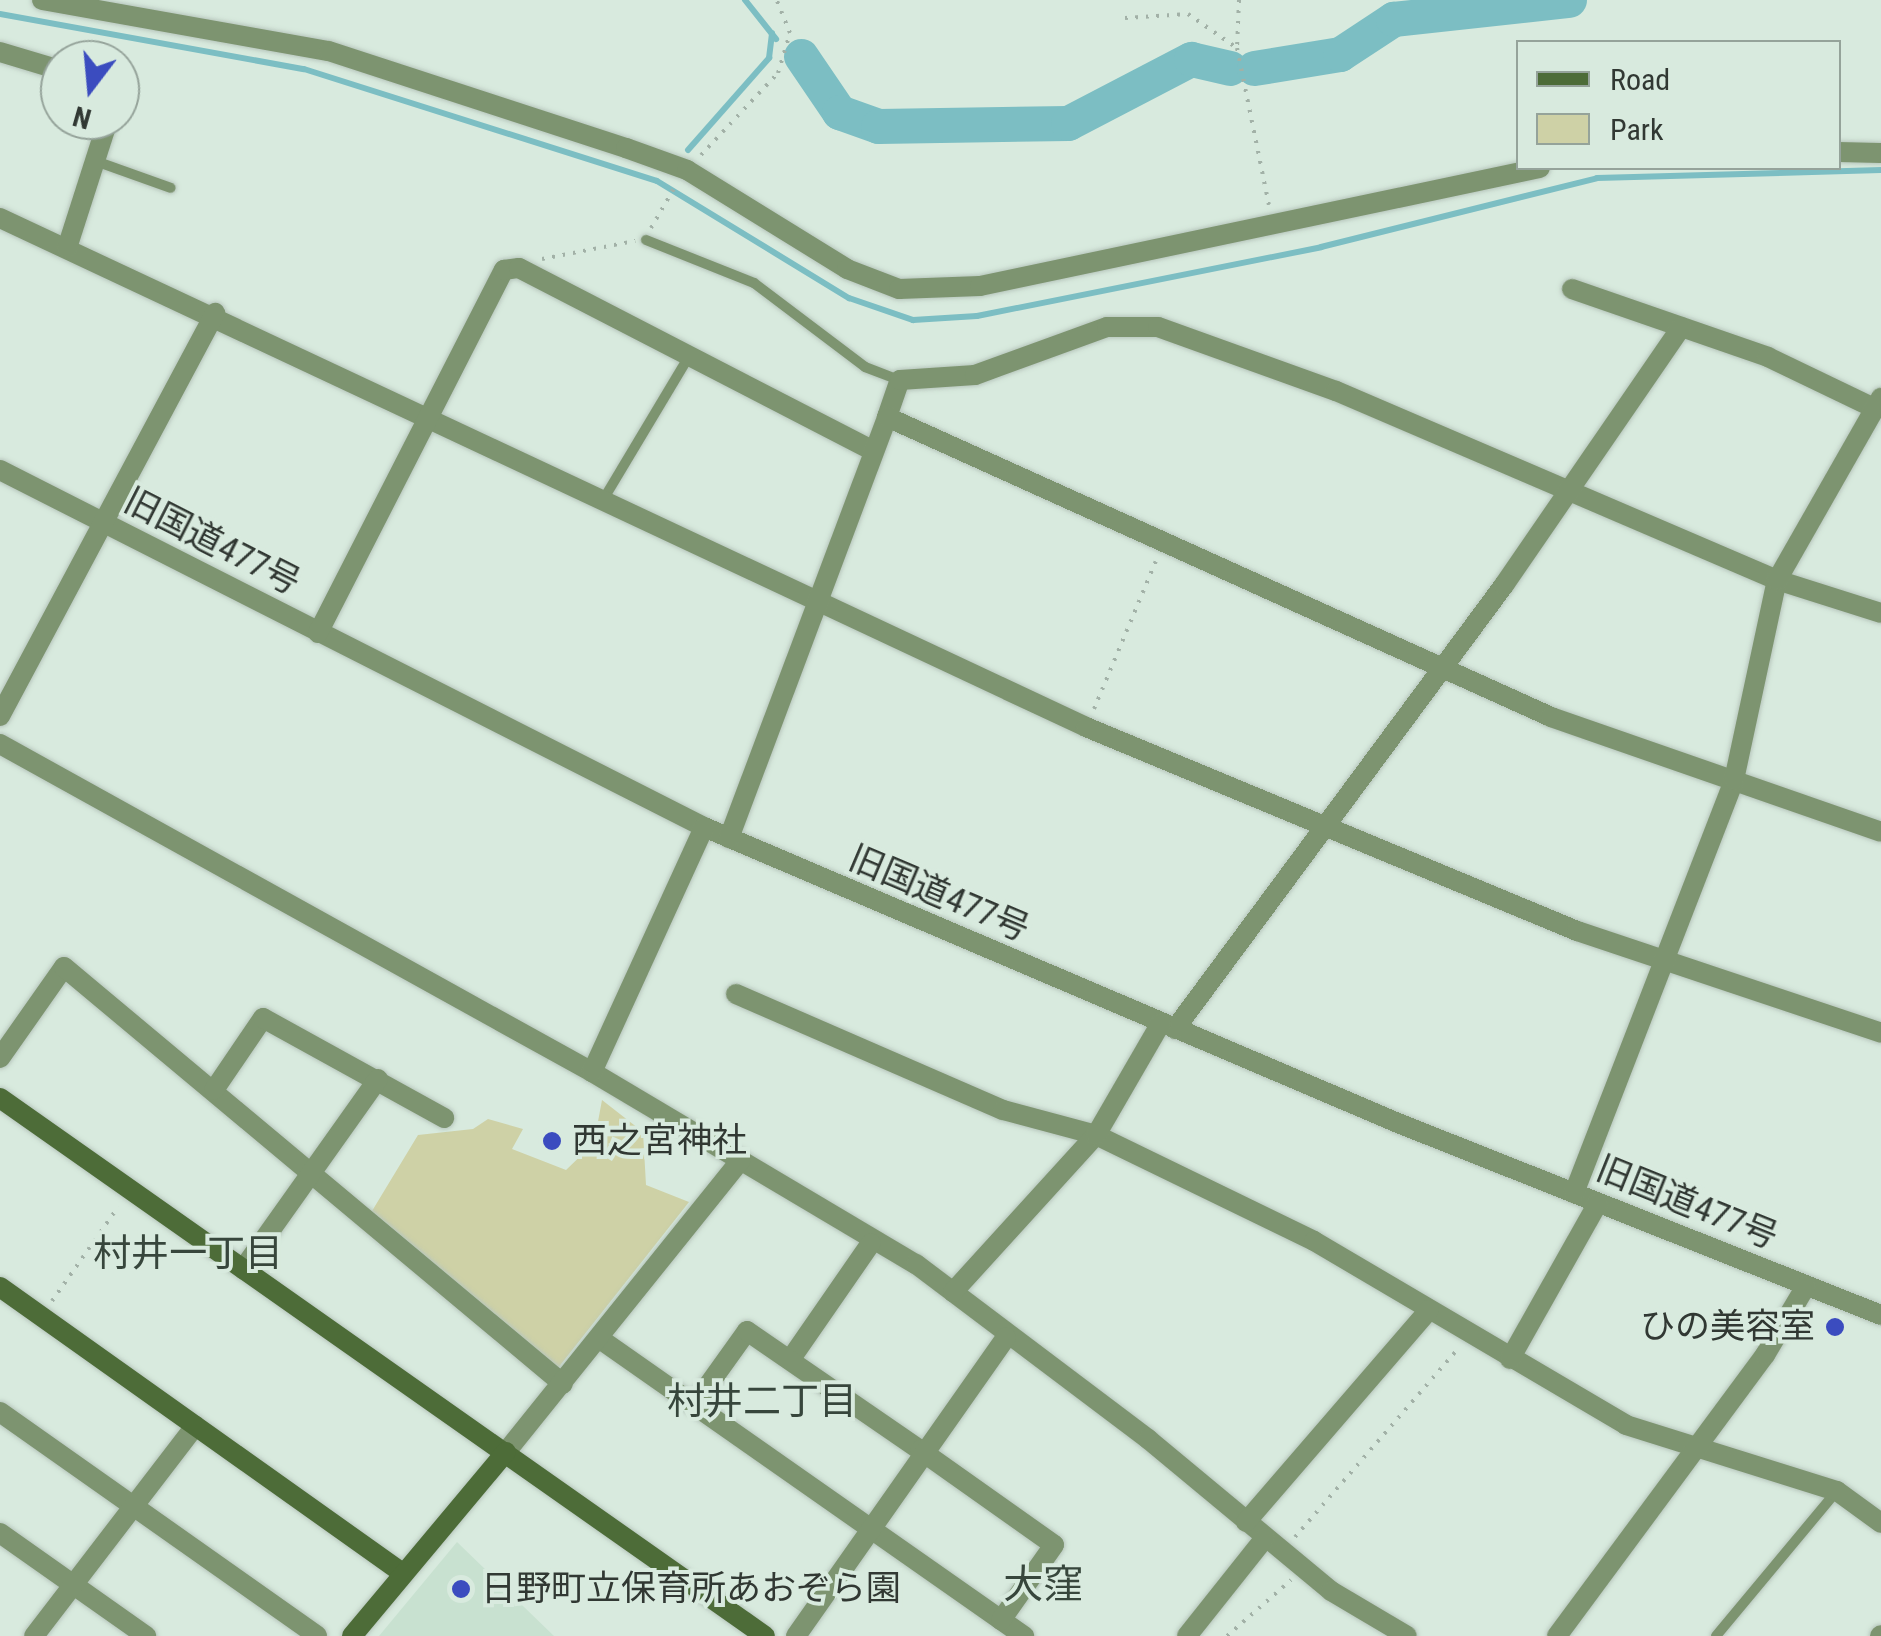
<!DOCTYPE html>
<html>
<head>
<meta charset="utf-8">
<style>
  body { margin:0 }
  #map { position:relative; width:1881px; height:1636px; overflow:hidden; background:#d8eade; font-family:"Roboto Condensed","Noto Sans JP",sans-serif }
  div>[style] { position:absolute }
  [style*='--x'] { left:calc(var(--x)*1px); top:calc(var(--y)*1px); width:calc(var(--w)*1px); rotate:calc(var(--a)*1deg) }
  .built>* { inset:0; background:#c8e1d0 }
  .green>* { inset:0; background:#ced1a6 }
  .stream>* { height:6px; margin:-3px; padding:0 3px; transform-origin:3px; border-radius:3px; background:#7cbec3 }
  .river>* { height:35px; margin:-17.5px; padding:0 17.5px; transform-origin:17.5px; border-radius:17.5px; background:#7cbec3 }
  .path>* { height:4px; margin-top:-2px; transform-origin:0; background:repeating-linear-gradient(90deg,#a2b1a7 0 2.5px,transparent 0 10.5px) }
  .roads { filter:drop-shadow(0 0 2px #b7c6bc) drop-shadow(0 0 2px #b7c6bc) }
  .lane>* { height:10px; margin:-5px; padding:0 5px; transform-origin:5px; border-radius:5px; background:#7d9470 }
  .street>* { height:20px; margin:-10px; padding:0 10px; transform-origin:10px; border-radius:10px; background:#7d9470 }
  .secondary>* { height:20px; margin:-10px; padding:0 10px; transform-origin:10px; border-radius:10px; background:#4d6c38 }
  .dots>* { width:28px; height:28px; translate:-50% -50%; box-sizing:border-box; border:5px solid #d8eade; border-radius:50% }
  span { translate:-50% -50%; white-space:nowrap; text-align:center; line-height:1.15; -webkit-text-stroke:8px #d8eade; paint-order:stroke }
  .street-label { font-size:35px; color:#313833 }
  .poi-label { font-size:35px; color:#313833 }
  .left { translate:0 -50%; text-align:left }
  .right { translate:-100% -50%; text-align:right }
  .neighbourhood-label { font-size:38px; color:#37463c }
  .quarter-label { font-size:40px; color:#37463c }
  .legend { position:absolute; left:1516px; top:40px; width:325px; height:130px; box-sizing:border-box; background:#d8eade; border:2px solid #95a39a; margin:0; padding:12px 18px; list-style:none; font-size:30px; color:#313833 }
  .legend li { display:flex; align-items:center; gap:20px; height:50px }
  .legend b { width:50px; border:2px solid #95a39a }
  .north { position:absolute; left:40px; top:40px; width:100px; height:100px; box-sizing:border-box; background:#d8eade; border:2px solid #95a39a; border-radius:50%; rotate:196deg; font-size:28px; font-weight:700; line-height:40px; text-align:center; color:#313833 }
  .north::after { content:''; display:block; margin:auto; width:35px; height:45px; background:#3b4cbf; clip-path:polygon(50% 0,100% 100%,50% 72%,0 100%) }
</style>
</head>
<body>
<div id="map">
  <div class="built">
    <div style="clip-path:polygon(457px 1542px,554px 1636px,379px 1636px)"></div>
  </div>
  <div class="green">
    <div style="clip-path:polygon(602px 1100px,643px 1132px,646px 1185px,689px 1202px,558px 1368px,372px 1211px,418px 1135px,473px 1129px,488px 1119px,523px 1129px,512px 1149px,566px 1170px,594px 1143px)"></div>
  </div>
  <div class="stream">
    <div style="--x:745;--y:0;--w:50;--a:51.5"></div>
    <div style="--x:0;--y:14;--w:309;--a:10.3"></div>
    <div style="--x:304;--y:69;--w:370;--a:17.6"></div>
    <div style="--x:657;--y:181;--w:225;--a:31.4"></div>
    <div style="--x:849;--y:298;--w:68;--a:19"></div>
    <div style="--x:913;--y:320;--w:64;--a:-3.6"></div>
    <div style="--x:977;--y:316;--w:351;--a:-11.3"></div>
    <div style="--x:1321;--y:247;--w:284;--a:-14"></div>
    <div style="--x:1597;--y:178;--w:284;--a:-1.6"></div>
    <div style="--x:688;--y:150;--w:123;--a:-48.6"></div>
    <div style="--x:769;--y:58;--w:25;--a:-83"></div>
  </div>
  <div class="river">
    <div style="--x:801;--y:56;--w:68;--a:55.8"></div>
    <div style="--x:839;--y:112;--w:41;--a:19.7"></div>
    <div style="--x:878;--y:126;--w:190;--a:-0.9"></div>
    <div style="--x:1068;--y:123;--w:139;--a:-27.5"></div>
    <div style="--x:1191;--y:59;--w:40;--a:13"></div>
    <div style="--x:1254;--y:68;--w:87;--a:-9.2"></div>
    <div style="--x:1340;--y:54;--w:64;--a:-33.4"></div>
    <div style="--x:1393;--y:19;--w:177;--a:-6.2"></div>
  </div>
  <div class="path">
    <div style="--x:1239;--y:0;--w:48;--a:92.4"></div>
    <div style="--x:1237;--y:48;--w:160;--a:78.5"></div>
    <div style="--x:1125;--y:18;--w:63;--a:-3.6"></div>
    <div style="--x:1188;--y:14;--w:60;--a:34.8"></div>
    <div style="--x:701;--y:155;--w:112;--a:-46.8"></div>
    <div style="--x:778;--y:73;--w:42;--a:-73.3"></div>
    <div style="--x:790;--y:33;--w:35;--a:-112"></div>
    <div style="--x:651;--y:228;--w:50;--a:-59.8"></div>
    <div style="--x:542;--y:259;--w:95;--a:-11"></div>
    <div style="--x:1094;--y:709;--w:160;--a:-67.3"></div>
    <div style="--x:52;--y:1301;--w:115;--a:-54.9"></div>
    <div style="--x:1295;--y:1537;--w:250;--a:-49.1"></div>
    <div style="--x:1227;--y:1636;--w:85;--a:-41.2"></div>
  </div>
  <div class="roads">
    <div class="lane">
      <div style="--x:98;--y:162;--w:77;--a:19.6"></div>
      <div style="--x:646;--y:240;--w:116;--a:21.7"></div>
      <div style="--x:754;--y:283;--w:139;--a:37.1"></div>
      <div style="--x:865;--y:367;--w:36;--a:21"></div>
      <div style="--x:603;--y:500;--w:165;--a:-59.1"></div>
      <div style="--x:1716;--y:1636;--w:189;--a:-50.2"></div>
    </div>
    <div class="street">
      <div style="--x:42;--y:0;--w:291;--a:10.1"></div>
      <div style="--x:329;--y:51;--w:312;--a:18.1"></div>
      <div style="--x:626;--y:148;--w:65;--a:19.8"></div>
      <div style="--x:687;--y:170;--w:188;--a:31.7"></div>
      <div style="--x:847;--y:269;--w:56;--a:21"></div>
      <div style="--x:899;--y:289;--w:81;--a:-2.1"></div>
      <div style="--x:980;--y:286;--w:572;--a:-11.9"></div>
      <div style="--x:0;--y:52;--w:63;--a:16.7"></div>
      <div style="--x:1838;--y:152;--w:43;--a:1.3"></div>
      <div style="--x:0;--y:218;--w:1199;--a:25.11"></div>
      <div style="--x:1086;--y:727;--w:532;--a:22.56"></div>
      <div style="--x:1577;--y:931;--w:321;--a:18.5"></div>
      <div style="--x:67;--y:248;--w:134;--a:-72.2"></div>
      <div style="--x:1572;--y:289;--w:207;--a:19.1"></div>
      <div style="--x:1768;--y:357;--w:118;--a:25.7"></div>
      <div style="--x:887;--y:417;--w:39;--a:-71"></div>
      <div style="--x:900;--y:380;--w:75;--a:-3.8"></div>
      <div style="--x:975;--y:375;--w:140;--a:-20"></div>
      <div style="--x:1107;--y:327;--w:51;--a:0"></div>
      <div style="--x:1158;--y:327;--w:189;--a:19.8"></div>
      <div style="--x:1336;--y:391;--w:480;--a:23.2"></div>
      <div style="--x:1777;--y:580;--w:109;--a:17.6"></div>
      <div style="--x:0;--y:470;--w:789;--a:26.89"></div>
      <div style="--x:704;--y:827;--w:754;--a:23.1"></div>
      <div style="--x:1398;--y:1123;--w:520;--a:21.68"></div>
      <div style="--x:318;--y:633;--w:408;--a:-62.9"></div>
      <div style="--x:504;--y:270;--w:15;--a:-8"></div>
      <div style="--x:519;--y:268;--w:399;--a:27.3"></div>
      <div style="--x:0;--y:716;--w:457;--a:-61.9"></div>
      <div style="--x:0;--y:744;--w:677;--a:28.99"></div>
      <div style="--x:592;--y:1072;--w:377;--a:30.7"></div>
      <div style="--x:916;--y:1264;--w:291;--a:37"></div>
      <div style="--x:1148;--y:1439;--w:238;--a:39.7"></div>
      <div style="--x:1331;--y:1591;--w:88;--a:30.6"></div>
      <div style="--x:729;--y:838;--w:450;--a:-69.4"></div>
      <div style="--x:887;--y:417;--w:729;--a:24.31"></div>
      <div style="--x:1551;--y:717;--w:349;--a:19.2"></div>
      <div style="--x:736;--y:994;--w:291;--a:23.5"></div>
      <div style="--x:1003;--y:1110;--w:96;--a:15"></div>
      <div style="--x:1096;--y:1135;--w:242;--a:25.9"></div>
      <div style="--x:1314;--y:1241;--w:362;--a:30.5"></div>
      <div style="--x:1626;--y:1425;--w:221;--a:17.4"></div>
      <div style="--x:1837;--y:1491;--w:54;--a:36"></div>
      <div style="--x:1175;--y:1029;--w:553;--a:-53.46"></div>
      <div style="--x:1504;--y:585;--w:313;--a:-55.5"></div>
      <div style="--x:0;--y:1058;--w:111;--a:-54.9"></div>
      <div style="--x:64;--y:967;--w:650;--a:39.88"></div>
      <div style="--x:592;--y:1072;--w:269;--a:-65.4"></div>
      <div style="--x:214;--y:1090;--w:87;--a:-55.8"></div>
      <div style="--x:263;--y:1018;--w:207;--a:28.9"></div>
      <div style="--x:1574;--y:1193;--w:443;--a:-68.8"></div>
      <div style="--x:1734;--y:780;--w:205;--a:-77.9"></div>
      <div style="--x:1777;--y:580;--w:210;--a:-60.3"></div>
      <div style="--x:243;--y:1269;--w:233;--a:-54.6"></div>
      <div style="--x:953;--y:1292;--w:212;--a:-47.7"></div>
      <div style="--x:1096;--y:1135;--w:129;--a:-59.9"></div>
      <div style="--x:600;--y:1339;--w:518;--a:35.01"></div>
      <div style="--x:1510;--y:1359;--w:179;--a:-60.6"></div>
      <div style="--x:790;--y:1360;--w:142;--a:-55.3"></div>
      <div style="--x:694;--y:1405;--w:91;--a:-54.4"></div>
      <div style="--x:747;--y:1331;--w:210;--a:34.5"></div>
      <div style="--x:920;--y:1450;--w:164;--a:35.3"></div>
      <div style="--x:1054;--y:1545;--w:92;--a:125.2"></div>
      <div style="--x:0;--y:1412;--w:388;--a:35.2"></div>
      <div style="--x:506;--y:1452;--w:375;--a:-51.2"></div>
      <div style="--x:1246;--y:1522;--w:280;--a:-49.2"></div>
      <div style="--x:0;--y:1533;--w:179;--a:35.2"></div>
      <div style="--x:34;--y:1636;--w:265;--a:-52.5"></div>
      <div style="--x:796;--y:1636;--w:365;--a:-54.9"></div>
      <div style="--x:1187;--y:1636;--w:125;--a:-51.5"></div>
      <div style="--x:1557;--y:1636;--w:350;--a:-53.5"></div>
      <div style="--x:1765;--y:1355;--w:80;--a:-59.3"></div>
      <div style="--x:1880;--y:1636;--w:1;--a:-45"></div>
    </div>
    <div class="secondary">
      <div style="--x:0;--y:1098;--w:935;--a:35.12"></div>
      <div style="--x:0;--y:1287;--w:494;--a:35.4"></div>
      <div style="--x:352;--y:1636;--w:240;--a:-50.1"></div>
    </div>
  </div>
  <div class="dots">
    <div style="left:552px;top:1141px;background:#3b4cbf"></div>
    <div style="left:1835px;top:1327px;background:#3b4cbf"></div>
    <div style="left:461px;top:1589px;background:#3b4cbf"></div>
  </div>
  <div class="street-label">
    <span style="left:212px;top:542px;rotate:27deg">旧国道477号</span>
    <span style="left:939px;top:894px;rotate:23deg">旧国道477号</span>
    <span style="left:1687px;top:1203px;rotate:22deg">旧国道477号</span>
  </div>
  <div class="poi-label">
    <span class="left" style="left:572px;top:1141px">西之宮神社</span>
    <span class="right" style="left:1815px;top:1327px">ひの美容室</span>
    <span class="left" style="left:481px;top:1589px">日野町立保育所あおぞら園</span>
  </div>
  <div class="neighbourhood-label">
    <span style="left:188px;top:1254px">村井一丁目</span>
    <span style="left:762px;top:1402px">村井二丁目</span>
  </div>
  <div class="quarter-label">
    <span style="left:1043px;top:1585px">大窪</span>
  </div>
  <ul class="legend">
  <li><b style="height:12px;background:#4d6c38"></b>Road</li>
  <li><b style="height:28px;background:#ced1a6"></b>Park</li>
  </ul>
  <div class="north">N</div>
</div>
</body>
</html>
